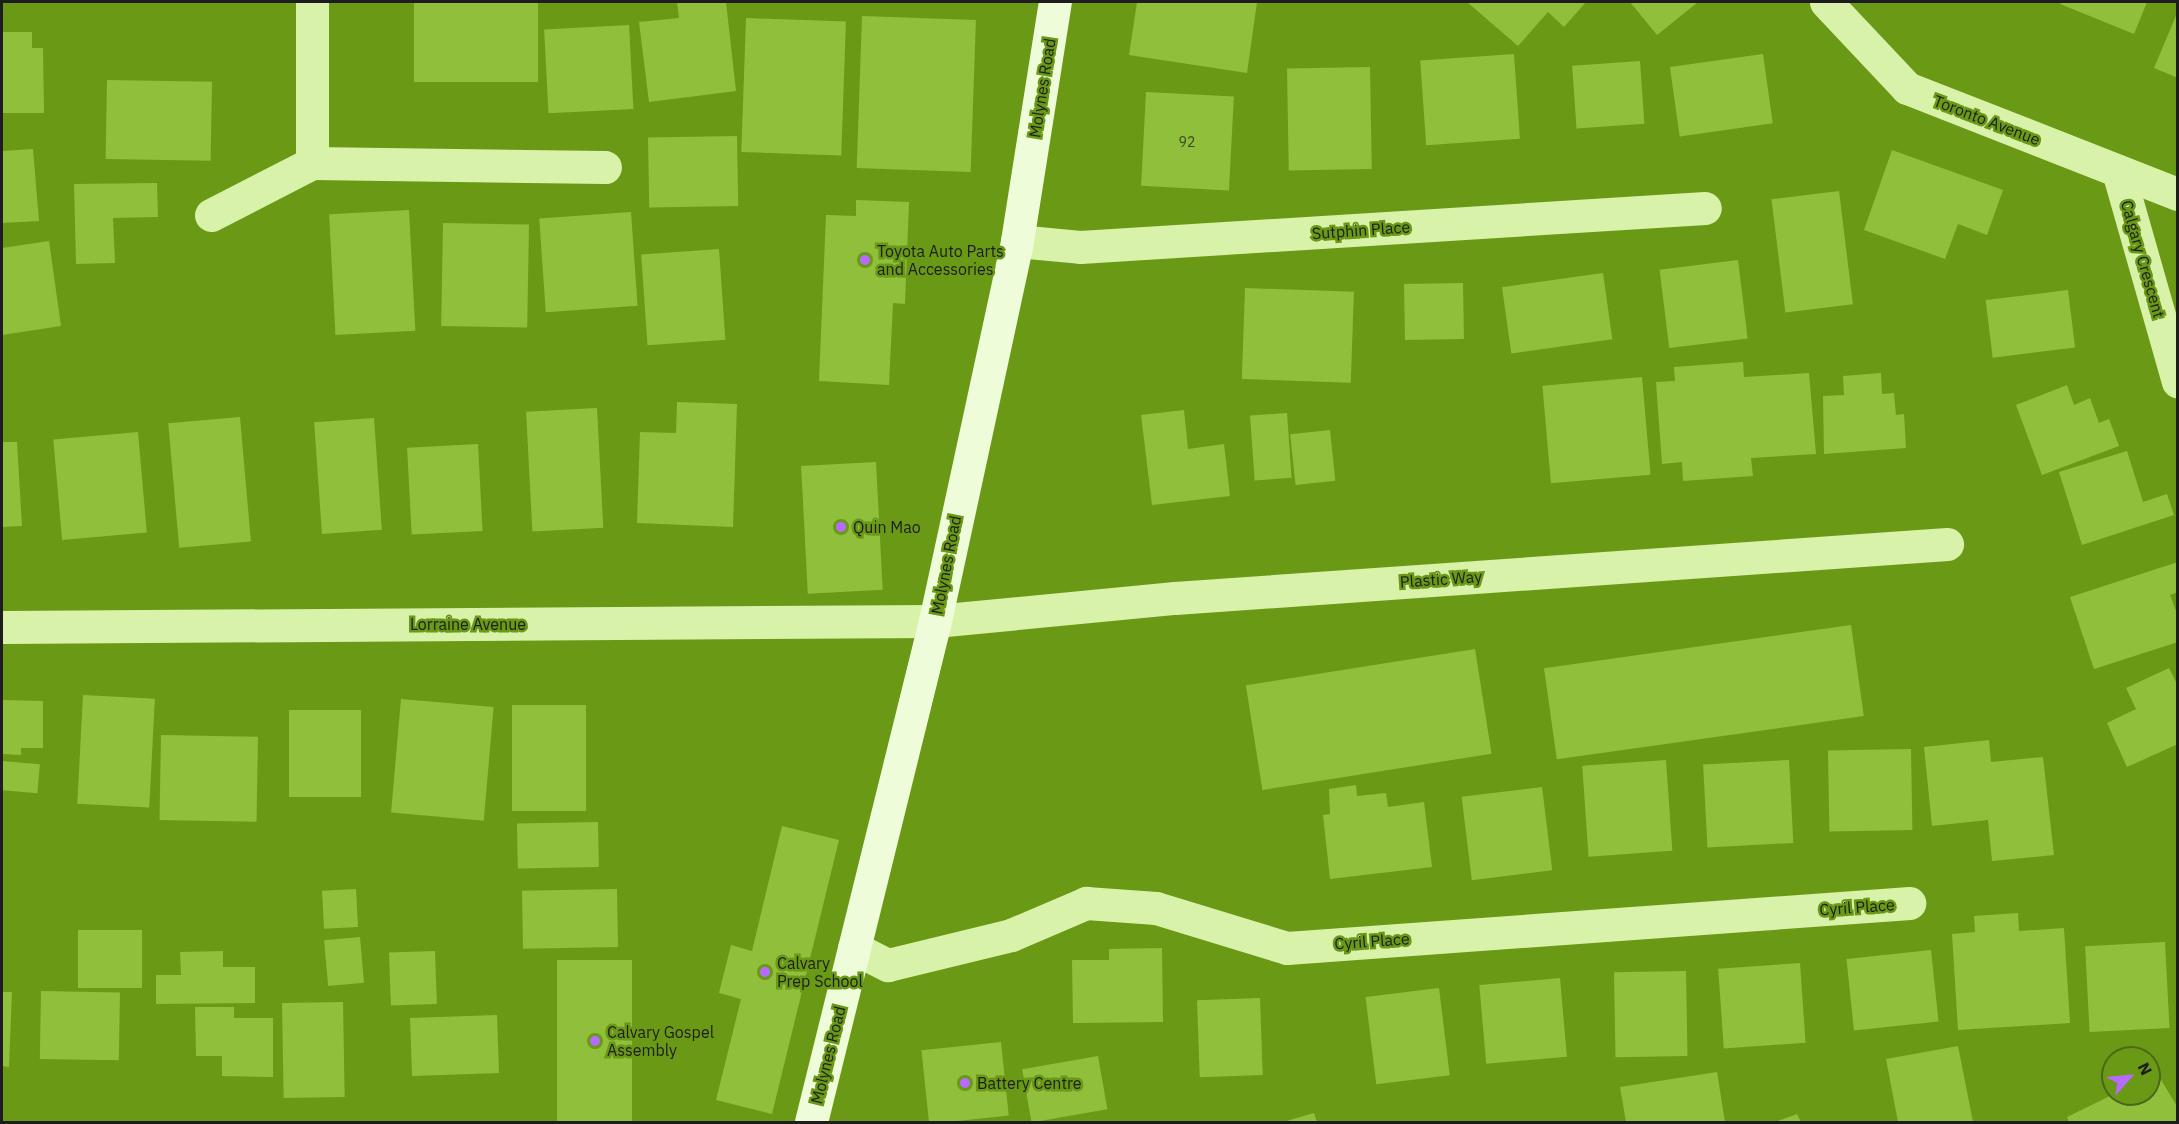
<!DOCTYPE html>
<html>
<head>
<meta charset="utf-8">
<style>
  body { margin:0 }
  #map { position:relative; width:2179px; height:1124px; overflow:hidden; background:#6a9916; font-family:"IBM Plex Sans",sans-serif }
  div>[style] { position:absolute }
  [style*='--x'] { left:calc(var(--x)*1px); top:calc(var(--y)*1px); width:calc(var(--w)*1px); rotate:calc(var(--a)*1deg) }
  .building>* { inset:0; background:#90bf3b; transform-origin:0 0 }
  .street>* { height:33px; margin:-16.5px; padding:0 16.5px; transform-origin:16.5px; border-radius:16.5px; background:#d9f2aa }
  .secondary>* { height:33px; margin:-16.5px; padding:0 16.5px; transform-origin:16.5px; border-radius:16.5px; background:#effcd9 }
  .dots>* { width:16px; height:16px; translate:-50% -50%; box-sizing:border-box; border:3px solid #6a9916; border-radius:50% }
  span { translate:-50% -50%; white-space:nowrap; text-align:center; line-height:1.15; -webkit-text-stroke:5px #6a9916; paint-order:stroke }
  .number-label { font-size:14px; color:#3a4624 }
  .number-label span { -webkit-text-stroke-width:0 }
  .street-label { font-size:16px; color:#1d1d1d }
  .poi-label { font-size:16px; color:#1d1d1d }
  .left { translate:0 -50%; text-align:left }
  .frame { position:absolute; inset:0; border:3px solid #1d1d1d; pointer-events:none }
  .north { position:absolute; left:2101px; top:1046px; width:60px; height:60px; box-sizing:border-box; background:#6a9916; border:2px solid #4b6719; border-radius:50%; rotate:63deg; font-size:16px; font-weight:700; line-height:24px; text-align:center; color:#1d1d1d }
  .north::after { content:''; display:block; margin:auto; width:21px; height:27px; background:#b66bff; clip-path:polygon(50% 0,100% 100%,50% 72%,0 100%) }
</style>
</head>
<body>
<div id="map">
  <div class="building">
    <div style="left:414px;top:2px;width:124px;height:80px"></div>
    <div style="clip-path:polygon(677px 2px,726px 2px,736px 91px,649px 102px,639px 22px,679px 18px)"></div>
    <div style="clip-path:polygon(1137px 2px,1257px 2px,1247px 73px,1129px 55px)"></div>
    <div style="clip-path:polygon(1467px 2px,1586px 2px,1564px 27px,1548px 12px,1518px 46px)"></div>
    <div style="clip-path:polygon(1630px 2px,1698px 2px,1657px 35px)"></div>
    <div style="clip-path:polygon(2062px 2px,2147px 2px,2134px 34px,2060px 4px)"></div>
    <div style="clip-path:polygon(2178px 11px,2178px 78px,2154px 68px)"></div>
    <div style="left:862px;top:16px;width:114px;height:152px;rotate:2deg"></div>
    <div style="left:746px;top:18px;width:100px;height:134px;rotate:2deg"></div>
    <div style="left:629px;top:25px;width:84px;height:85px;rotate:87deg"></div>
    <div style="clip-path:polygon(2px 32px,32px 32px,32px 48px,43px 48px,44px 113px,2px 113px)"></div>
    <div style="left:1514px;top:54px;width:85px;height:94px;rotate:86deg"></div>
    <div style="left:1763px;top:54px;width:70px;height:94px;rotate:82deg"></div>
    <div style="left:1640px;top:61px;width:63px;height:68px;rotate:86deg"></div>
    <div style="left:1370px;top:67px;width:102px;height:83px;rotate:89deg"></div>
    <div style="left:107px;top:80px;width:105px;height:79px;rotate:1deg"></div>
    <div style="left:1146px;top:92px;width:88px;height:94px;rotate:3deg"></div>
    <div style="left:737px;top:136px;width:70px;height:89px;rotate:89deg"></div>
    <div style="clip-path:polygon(33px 149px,39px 221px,2px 223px,2px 151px)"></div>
    <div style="clip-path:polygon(1892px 150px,2003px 190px,1987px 235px,1958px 224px,1945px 259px,1864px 230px)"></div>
    <div style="clip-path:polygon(157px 183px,158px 217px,113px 218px,115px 263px,76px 264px,74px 184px)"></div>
    <div style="left:1839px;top:191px;width:114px;height:68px;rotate:83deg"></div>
    <div style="clip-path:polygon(856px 200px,909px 202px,905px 304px,893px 303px,889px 385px,819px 381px,826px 215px,856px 216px)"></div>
    <div style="left:409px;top:210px;width:121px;height:80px;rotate:87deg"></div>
    <div style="left:631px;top:212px;width:94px;height:92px;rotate:86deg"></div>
    <div style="left:443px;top:223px;width:86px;height:103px;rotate:1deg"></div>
    <div style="clip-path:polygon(49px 241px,61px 326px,2px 335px,2px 248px)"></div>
    <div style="left:719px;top:249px;width:91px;height:78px;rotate:86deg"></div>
    <div style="left:1738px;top:260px;width:79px;height:79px;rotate:83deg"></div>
    <div style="left:1603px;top:273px;width:67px;height:102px;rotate:82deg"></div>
    <div style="left:1463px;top:283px;width:56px;height:59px;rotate:89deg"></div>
    <div style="left:1245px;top:288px;width:109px;height:91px;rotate:2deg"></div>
    <div style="left:2068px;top:290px;width:58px;height:83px;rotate:83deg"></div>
    <div style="clip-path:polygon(1743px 362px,1744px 377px,1809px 373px,1816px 454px,1751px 458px,1753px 476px,1683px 481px,1682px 462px,1662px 464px,1656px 382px,1675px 381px,1674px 367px)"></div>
    <div style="clip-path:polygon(1881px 373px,1882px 394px,1894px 393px,1896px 415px,1904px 414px,1906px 448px,1824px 454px,1823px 396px,1844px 395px,1843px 376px)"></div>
    <div style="left:1642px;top:377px;width:98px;height:100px;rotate:85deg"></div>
    <div style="clip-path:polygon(2067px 385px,2074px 405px,2090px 398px,2099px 423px,2109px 419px,2119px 446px,2042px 475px,2016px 405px)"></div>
    <div style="clip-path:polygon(677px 402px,737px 404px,733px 527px,637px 523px,640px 432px,676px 433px)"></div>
    <div style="left:597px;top:408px;width:120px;height:71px;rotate:87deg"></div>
    <div style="clip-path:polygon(1184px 410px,1188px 449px,1224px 444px,1230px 496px,1152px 505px,1141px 415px)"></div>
    <div style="left:1287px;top:413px;width:65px;height:37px;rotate:86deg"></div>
    <div style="left:240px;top:417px;width:125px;height:72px;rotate:85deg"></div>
    <div style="left:374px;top:418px;width:112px;height:60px;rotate:86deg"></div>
    <div style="left:1330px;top:430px;width:51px;height:40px;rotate:84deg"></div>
    <div style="left:138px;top:432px;width:101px;height:85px;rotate:85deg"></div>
    <div style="clip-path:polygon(2px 442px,17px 442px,22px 526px,2px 527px)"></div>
    <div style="left:478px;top:444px;width:87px;height:71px;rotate:87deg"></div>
    <div style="clip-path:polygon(2127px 451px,2143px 502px,2167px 494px,2174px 515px,2082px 545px,2059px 472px)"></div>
    <div style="left:876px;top:462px;width:128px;height:75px;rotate:87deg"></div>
    <div style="clip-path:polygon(2178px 562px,2178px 592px,2170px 595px,2178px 616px,2178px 642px,2094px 669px,2070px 597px)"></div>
    <div style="left:1851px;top:625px;width:92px;height:310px;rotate:82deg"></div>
    <div style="left:1475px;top:649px;width:106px;height:232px;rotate:81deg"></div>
    <div style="clip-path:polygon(2169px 668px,2178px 686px,2178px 744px,2127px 767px,2107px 723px,2136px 709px,2126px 688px)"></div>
    <div style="left:83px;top:695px;width:72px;height:109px;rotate:3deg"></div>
    <div style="left:401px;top:699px;width:93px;height:114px;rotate:5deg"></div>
    <div style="clip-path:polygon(2px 700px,43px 701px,43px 748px,21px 748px,21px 755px,2px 754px)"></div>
    <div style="left:512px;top:705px;width:74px;height:106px"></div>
    <div style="left:289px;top:710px;width:72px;height:87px"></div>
    <div style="left:161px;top:735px;width:97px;height:85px;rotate:1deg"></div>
    <div style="clip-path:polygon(1989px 740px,1991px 762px,2043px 757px,2054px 855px,1992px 861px,1988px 820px,1932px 826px,1924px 747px)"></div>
    <div style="left:1911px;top:749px;width:81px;height:83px;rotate:89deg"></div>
    <div style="left:1666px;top:760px;width:91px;height:84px;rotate:86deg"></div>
    <div style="left:1789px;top:760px;width:83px;height:86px;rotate:87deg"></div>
    <div style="left:2px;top:761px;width:38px;height:29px;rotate:5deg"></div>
    <div style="clip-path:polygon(1356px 785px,1357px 796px,1386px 793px,1388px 807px,1424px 802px,1432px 867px,1330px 879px,1323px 815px,1330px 814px,1329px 789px)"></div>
    <div style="left:1542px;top:787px;width:84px;height:81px;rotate:83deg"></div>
    <div style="left:598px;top:822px;width:45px;height:81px;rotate:89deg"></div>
    <div style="clip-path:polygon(782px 826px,839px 840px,772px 1114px,716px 1100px,741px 999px,719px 993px,731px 945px,752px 951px)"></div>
    <div style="left:356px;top:889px;width:38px;height:34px;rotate:87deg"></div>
    <div style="left:617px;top:889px;width:58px;height:95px;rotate:89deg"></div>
    <div style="clip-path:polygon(2018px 913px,2019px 931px,2064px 928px,2070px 1023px,1958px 1030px,1952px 934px,1975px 932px,1974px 916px)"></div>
    <div style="left:78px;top:930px;width:64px;height:58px"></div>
    <div style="left:360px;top:937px;width:46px;height:36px;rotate:85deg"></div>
    <div style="left:2165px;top:942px;width:86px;height:80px;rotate:87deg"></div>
    <div style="clip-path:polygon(1162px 948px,1163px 1022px,1073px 1023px,1072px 960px,1109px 960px,1109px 949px)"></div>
    <div style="left:1931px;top:950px;width:72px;height:85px;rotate:84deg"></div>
    <div style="clip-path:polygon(223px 951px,223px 967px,255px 967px,255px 1003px,156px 1004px,156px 975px,181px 975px,180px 952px)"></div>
    <div style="left:435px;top:951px;width:53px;height:46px;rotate:88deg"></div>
    <div style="left:557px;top:960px;width:75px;height:162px"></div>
    <div style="left:1800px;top:963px;width:80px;height:82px;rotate:86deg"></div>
    <div style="left:1686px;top:971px;width:85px;height:72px;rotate:89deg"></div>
    <div style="left:1560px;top:978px;width:79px;height:81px;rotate:85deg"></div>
    <div style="left:1439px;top:988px;width:88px;height:74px;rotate:83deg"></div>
    <div style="left:41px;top:991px;width:79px;height:68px;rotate:1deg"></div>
    <div style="clip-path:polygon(2px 992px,12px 992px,9px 1067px,2px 1066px)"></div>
    <div style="left:1260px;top:998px;width:77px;height:63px;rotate:88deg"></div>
    <div style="left:343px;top:1002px;width:95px;height:61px;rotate:89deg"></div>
    <div style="clip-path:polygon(195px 1007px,234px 1007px,234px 1018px,273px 1018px,273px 1077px,222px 1076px,222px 1056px,196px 1056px)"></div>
    <div style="left:497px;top:1015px;width:58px;height:87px;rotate:88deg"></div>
    <div style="left:1001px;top:1042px;width:74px;height:80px;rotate:84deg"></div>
    <div style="clip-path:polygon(1958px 1046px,1973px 1122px,1898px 1122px,1886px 1059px)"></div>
    <div style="left:1098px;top:1056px;width:54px;height:77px;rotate:80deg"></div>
    <div style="clip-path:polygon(1717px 1072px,1725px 1122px,1626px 1122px,1620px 1087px)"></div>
    <div style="clip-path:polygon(2157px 1073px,2178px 1108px,2178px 1122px,2069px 1122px,2067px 1117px,2114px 1094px,2149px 1094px,2149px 1077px)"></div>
    <div style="clip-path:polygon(1314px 1113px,1317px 1122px,1283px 1122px)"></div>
    <div style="clip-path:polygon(1797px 1114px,1801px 1122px,1775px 1122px)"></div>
  </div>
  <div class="street">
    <div style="--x:1826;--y:2;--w:118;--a:46.7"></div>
    <div style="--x:1907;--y:88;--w:291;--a:21.4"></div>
    <div style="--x:312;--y:163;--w:161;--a:-90"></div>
    <div style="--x:2118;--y:171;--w:219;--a:74.1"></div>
    <div style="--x:211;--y:215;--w:114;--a:-27.2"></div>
    <div style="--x:312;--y:163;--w:293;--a:0.8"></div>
    <div style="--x:1017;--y:241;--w:63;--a:5.4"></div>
    <div style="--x:1080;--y:247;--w:626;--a:-3.57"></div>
    <div style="--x:2;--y:627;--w:933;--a:-0.37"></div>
    <div style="--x:935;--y:621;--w:241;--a:-5.5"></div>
    <div style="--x:1175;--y:598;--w:774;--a:-4"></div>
    <div style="--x:854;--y:948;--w:38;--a:27"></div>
    <div style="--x:888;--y:965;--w:127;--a:-13.7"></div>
    <div style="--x:1011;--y:935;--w:82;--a:-23.1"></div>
    <div style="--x:1086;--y:903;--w:70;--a:4.1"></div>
    <div style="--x:1156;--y:908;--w:137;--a:17"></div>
    <div style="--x:1287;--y:948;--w:624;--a:-4.14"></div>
  </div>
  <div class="secondary">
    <div style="--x:811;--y:1122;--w:516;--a:-76.1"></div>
    <div style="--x:935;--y:621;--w:389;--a:-77.8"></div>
    <div style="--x:1017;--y:241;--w:242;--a:-81"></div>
  </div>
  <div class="dots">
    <div style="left:865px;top:260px;background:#b66bff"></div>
    <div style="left:841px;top:527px;background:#b66bff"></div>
    <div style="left:765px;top:972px;background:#b66bff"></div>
    <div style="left:595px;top:1041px;background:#b66bff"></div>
    <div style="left:965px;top:1083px;background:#b66bff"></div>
  </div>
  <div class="number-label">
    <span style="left:1187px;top:142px">92</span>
  </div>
  <div class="street-label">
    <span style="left:1042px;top:88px;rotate:-81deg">Molynes Road</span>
    <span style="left:1987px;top:120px;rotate:21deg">Toronto Avenue</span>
    <span style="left:1361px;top:230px;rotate:-4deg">Sutphin Place</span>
    <span style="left:2143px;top:259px;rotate:74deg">Calgary Crescent</span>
    <span style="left:946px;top:565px;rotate:-79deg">Molynes Road</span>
    <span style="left:1441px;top:579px;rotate:-4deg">Plastic Way</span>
    <span style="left:468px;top:624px">Lorraine Avenue</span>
    <span style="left:1857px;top:907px;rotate:-4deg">Cyril Place</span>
    <span style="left:1372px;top:941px;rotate:-4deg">Cyril Place</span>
    <span style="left:828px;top:1055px;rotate:-76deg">Molynes Road</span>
  </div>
  <div class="poi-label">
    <span class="left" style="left:877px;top:260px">Toyota Auto Parts<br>and Accessories</span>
    <span class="left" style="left:853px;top:527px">Quin Mao</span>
    <span class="left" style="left:777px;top:972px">Calvary<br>Prep School</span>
    <span class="left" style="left:607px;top:1041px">Calvary Gospel<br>Assembly</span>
    <span class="left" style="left:977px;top:1083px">Battery Centre</span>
  </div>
  <div class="frame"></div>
  <div class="north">N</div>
</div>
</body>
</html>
